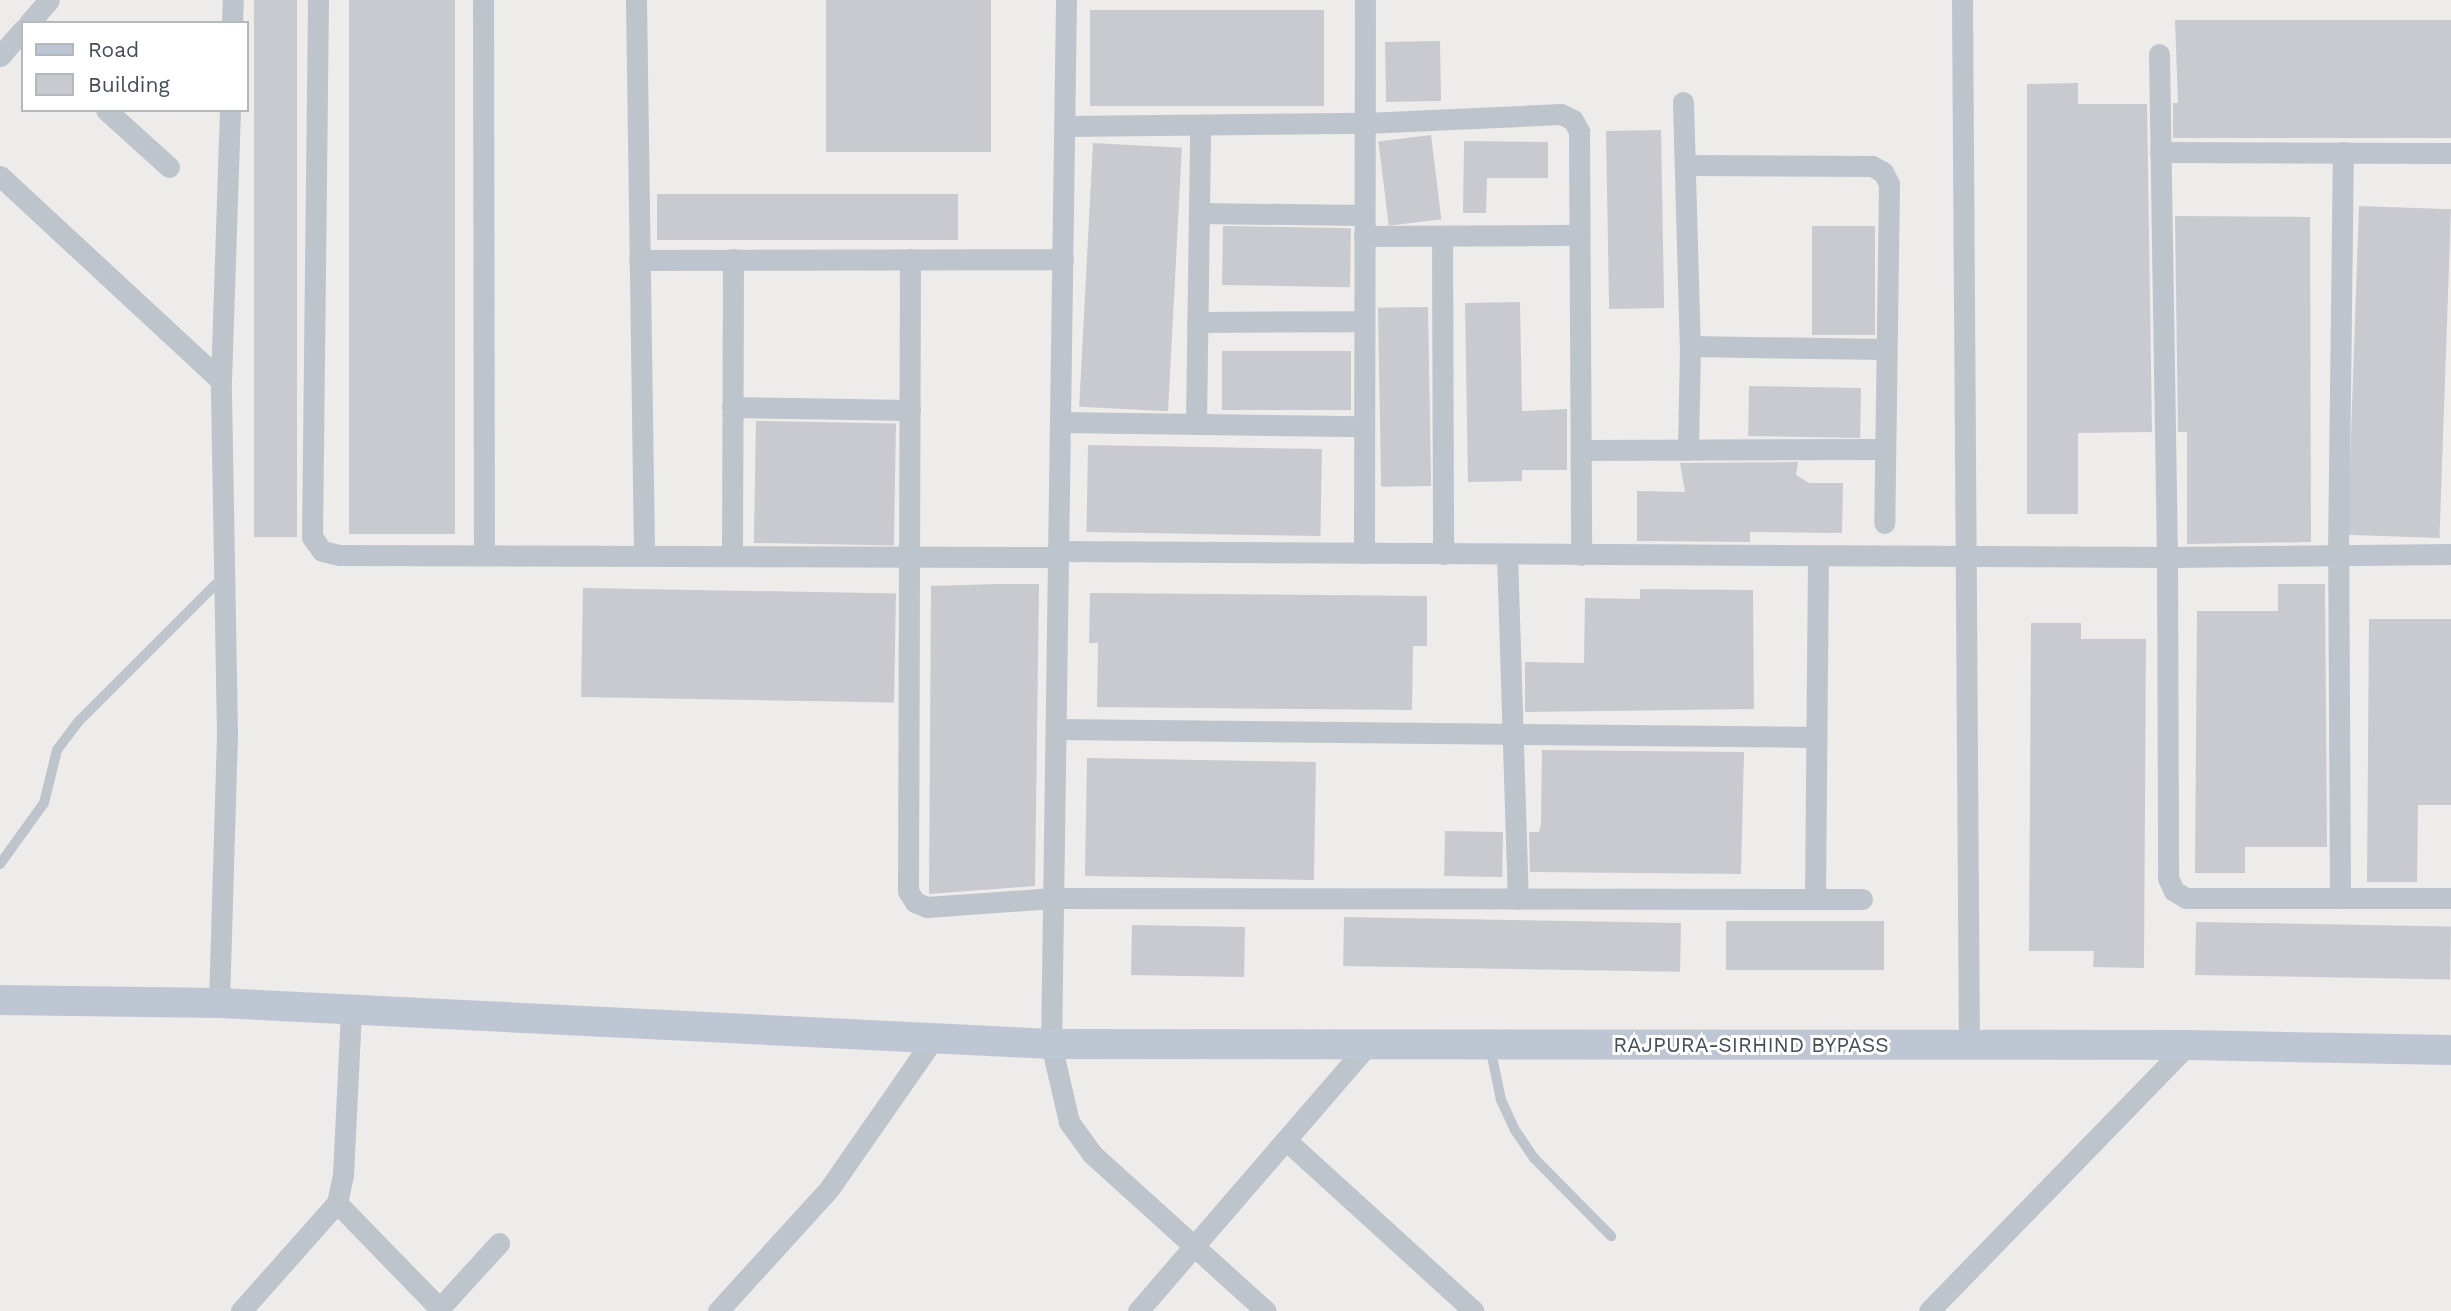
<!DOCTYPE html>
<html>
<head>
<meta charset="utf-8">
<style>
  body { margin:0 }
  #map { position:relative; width:2451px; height:1311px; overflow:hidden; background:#eeebeb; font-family:"Work Sans",sans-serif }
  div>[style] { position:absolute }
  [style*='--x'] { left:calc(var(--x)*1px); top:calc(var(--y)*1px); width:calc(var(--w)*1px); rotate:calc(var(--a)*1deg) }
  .building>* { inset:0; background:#c8cad0; transform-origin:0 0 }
  .service>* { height:10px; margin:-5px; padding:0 5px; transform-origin:5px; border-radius:5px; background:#bdc4cc }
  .minor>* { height:21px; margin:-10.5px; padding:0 10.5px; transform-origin:10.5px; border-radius:10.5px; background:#bdc4cc }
  .secondary>* { height:30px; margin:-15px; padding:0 15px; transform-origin:15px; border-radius:15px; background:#bfc6d3 }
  span { translate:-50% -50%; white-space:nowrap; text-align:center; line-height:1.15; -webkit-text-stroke:6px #fff; paint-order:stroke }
  .street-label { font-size:21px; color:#454d56 }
  .legend { position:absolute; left:21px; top:21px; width:228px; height:91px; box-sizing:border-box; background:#fff; border:2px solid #b5b8bb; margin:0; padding:9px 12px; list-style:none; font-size:21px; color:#454d56 }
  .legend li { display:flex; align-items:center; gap:14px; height:35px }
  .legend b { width:35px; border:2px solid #b5b8bb }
</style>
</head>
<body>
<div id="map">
  <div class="building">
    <div style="left:254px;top:0;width:43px;height:537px"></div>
    <div style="left:349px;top:0;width:106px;height:534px"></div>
    <div style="left:826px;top:0;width:165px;height:152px"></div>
    <div style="left:1090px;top:10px;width:234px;height:96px"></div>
    <div style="clip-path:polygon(2175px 20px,2451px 20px,2451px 138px,2173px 138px,2173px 103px,2178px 103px)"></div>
    <div style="left:1440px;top:41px;width:60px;height:55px;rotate:89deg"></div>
    <div style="clip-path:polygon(2078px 83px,2078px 104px,2147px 104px,2152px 432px,2078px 433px,2078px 514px,2027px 514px,2027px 84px)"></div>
    <div style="left:1661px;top:130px;width:178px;height:55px;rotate:89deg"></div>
    <div style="left:1431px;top:135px;width:85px;height:53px;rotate:83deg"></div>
    <div style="clip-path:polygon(1464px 141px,1548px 142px,1548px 178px,1487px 178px,1486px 213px,1463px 213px)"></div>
    <div style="left:1093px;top:143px;width:89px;height:264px;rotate:3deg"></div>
    <div style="left:657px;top:194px;width:301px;height:46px"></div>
    <div style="left:2359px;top:206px;width:92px;height:329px;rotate:2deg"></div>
    <div style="clip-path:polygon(2175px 216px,2310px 217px,2311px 542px,2187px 544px,2187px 432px,2178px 432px)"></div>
    <div style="left:1223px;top:226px;width:128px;height:59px;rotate:1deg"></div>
    <div style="left:1812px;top:226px;width:63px;height:109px"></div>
    <div style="clip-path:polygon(1520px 302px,1522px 411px,1567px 409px,1567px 470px,1522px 470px,1522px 481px,1468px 482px,1465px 303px)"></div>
    <div style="left:1428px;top:307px;width:179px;height:50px;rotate:89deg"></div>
    <div style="left:1351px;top:351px;width:59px;height:129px;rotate:90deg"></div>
    <div style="left:1749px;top:386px;width:112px;height:50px;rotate:1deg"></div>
    <div style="left:756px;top:421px;width:140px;height:122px;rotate:1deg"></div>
    <div style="left:1088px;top:445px;width:234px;height:87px;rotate:1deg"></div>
    <div style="clip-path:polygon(1798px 462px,1796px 475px,1809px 483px,1843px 483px,1842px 533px,1750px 532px,1750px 542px,1637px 541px,1637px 491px,1685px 492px,1680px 463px)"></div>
    <div style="clip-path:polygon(997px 584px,1039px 584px,1035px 886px,929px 894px,931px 586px)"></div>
    <div style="clip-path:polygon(2278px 584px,2325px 584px,2327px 847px,2245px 847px,2245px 873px,2195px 873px,2197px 611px,2278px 611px)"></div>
    <div style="left:583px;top:588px;width:313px;height:109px;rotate:1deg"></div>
    <div style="clip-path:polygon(1640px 589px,1753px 590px,1754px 709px,1525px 712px,1525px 662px,1584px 663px,1585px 598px,1640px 599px)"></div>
    <div style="clip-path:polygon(1090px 593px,1427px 596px,1427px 646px,1413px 646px,1412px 710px,1097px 707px,1098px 643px,1089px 643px)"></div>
    <div style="clip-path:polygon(2369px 619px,2451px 619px,2451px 805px,2418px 805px,2417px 882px,2367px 882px)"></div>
    <div style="clip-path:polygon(2031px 623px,2081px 623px,2081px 639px,2146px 639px,2144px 968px,2093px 967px,2094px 951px,2029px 951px)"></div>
    <div style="clip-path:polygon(1542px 750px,1744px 752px,1741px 874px,1530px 872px,1529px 832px,1539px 832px,1541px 823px)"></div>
    <div style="left:1087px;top:758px;width:229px;height:118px;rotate:1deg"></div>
    <div style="left:1445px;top:831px;width:58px;height:45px;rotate:1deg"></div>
    <div style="left:1344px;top:917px;width:337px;height:49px;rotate:1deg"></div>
    <div style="left:1726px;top:921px;width:158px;height:49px"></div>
    <div style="left:2196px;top:922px;width:255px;height:53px;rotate:1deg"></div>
    <div style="left:1132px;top:925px;width:113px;height:50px;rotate:1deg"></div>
  </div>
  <div class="service">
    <div style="--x:0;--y:864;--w:75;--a:-54.2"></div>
    <div style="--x:44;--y:803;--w:55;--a:-76.2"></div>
    <div style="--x:57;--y:750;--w:35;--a:-53"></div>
    <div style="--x:78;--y:722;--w:204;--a:-45"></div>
    <div style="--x:1490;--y:1046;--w:55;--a:78.5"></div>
    <div style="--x:1501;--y:1100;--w:33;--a:65"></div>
    <div style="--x:1515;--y:1130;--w:34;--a:56"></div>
    <div style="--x:1534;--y:1158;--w:110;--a:45.4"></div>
  </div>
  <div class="minor">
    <div style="--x:318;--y:0;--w:537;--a:90.64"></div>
    <div style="--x:312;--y:537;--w:17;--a:54"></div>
    <div style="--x:322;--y:551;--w:18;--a:13"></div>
    <div style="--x:340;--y:555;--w:718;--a:0.16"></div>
    <div style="--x:483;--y:0;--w:554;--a:89.9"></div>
    <div style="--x:636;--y:0;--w:555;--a:89.17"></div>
    <div style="--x:1066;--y:0;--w:1044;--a:90.82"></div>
    <div style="--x:1051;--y:1044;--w:80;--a:77"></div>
    <div style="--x:1069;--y:1122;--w:39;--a:54"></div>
    <div style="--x:1092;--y:1154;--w:234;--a:42.1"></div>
    <div style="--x:1962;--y:0;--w:1046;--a:89.62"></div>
    <div style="--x:29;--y:23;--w:30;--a:-49"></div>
    <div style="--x:232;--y:23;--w:23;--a:-88"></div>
    <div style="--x:2159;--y:54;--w:503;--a:89.09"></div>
    <div style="--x:2167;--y:557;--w:284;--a:-0.6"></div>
    <div style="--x:0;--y:56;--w:35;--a:-49"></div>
    <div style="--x:1683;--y:102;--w:244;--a:88.4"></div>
    <div style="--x:106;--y:110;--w:85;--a:42.1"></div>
    <div style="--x:1065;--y:126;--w:300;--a:-0.6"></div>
    <div style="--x:1365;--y:123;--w:196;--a:-2.6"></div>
    <div style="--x:1561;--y:114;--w:13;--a:27"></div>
    <div style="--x:1573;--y:120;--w:13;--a:61"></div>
    <div style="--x:1579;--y:131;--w:424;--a:89.7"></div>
    <div style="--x:2160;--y:152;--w:291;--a:0.2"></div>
    <div style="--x:1685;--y:165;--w:187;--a:0.3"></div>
    <div style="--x:1872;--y:166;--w:13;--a:29"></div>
    <div style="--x:1883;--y:172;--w:13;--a:63"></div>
    <div style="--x:1889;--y:184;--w:339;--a:90.8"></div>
    <div style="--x:0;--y:176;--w:301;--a:42.8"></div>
    <div style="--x:1199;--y:213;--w:165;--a:0.7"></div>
    <div style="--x:1364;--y:236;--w:215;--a:-0.3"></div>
    <div style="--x:1442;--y:236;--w:318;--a:89.8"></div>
    <div style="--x:910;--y:259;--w:632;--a:90.18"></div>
    <div style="--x:908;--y:891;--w:13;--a:58"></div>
    <div style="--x:915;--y:902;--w:13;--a:23"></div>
    <div style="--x:927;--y:907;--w:126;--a:-4.1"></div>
    <div style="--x:1053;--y:898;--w:809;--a:0.07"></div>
    <div style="--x:639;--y:260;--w:424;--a:-0.1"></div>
    <div style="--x:1197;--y:322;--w:167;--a:-0.3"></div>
    <div style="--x:732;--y:407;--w:178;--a:1"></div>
    <div style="--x:1060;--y:422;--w:304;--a:0.8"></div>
    <div style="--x:1196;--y:424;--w:299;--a:-89.2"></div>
    <div style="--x:1581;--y:450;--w:302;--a:-0.2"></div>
    <div style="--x:1688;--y:450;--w:104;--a:-88.9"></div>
    <div style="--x:1690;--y:346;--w:195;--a:0.9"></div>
    <div style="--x:1058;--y:551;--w:1109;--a:0.31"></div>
    <div style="--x:2167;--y:557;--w:321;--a:89.8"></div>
    <div style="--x:2168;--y:878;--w:14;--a:65"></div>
    <div style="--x:2174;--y:891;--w:14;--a:30"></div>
    <div style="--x:2186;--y:898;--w:265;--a:0"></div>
    <div style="--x:1364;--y:553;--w:553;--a:-89.9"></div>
    <div style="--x:1507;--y:554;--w:345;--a:88.2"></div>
    <div style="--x:732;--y:555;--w:296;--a:-89.8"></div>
    <div style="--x:1056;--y:729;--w:760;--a:0.6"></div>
    <div style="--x:2340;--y:898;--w:343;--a:-90.3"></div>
    <div style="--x:2338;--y:555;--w:403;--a:-89.3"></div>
    <div style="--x:1815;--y:899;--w:342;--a:-89.5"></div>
    <div style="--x:219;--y:1003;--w:268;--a:-88.3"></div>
    <div style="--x:227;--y:735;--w:354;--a:-91"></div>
    <div style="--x:221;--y:381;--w:271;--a:-88.1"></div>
    <div style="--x:1288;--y:1142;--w:251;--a:42.3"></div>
    <div style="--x:337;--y:1203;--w:146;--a:45.8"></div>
    <div style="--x:241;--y:1311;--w:144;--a:-48.4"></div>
    <div style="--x:337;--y:1203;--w:29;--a:-78"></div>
    <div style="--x:343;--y:1175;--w:166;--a:-87.2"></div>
    <div style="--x:437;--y:1311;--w:92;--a:-47.6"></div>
    <div style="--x:718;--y:1311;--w:165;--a:-47.7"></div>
    <div style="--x:829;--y:1189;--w:184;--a:-55.2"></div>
    <div style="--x:1138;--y:1311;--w:355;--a:-49.2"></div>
    <div style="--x:1929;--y:1311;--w:371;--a:-45.8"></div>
  </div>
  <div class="secondary">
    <div style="--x:0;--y:1000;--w:219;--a:0.8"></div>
    <div style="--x:219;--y:1003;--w:833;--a:2.82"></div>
    <div style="--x:1051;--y:1044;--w:1137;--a:0.05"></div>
    <div style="--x:2188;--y:1045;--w:263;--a:1.1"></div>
  </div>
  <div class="street-label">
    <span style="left:1751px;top:1045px">RAJPURA-SIRHIND BYPASS</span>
  </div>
  <ul class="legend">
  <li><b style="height:9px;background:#bfc6d3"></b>Road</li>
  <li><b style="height:19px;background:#c8cad0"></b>Building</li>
  </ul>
</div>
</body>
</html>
